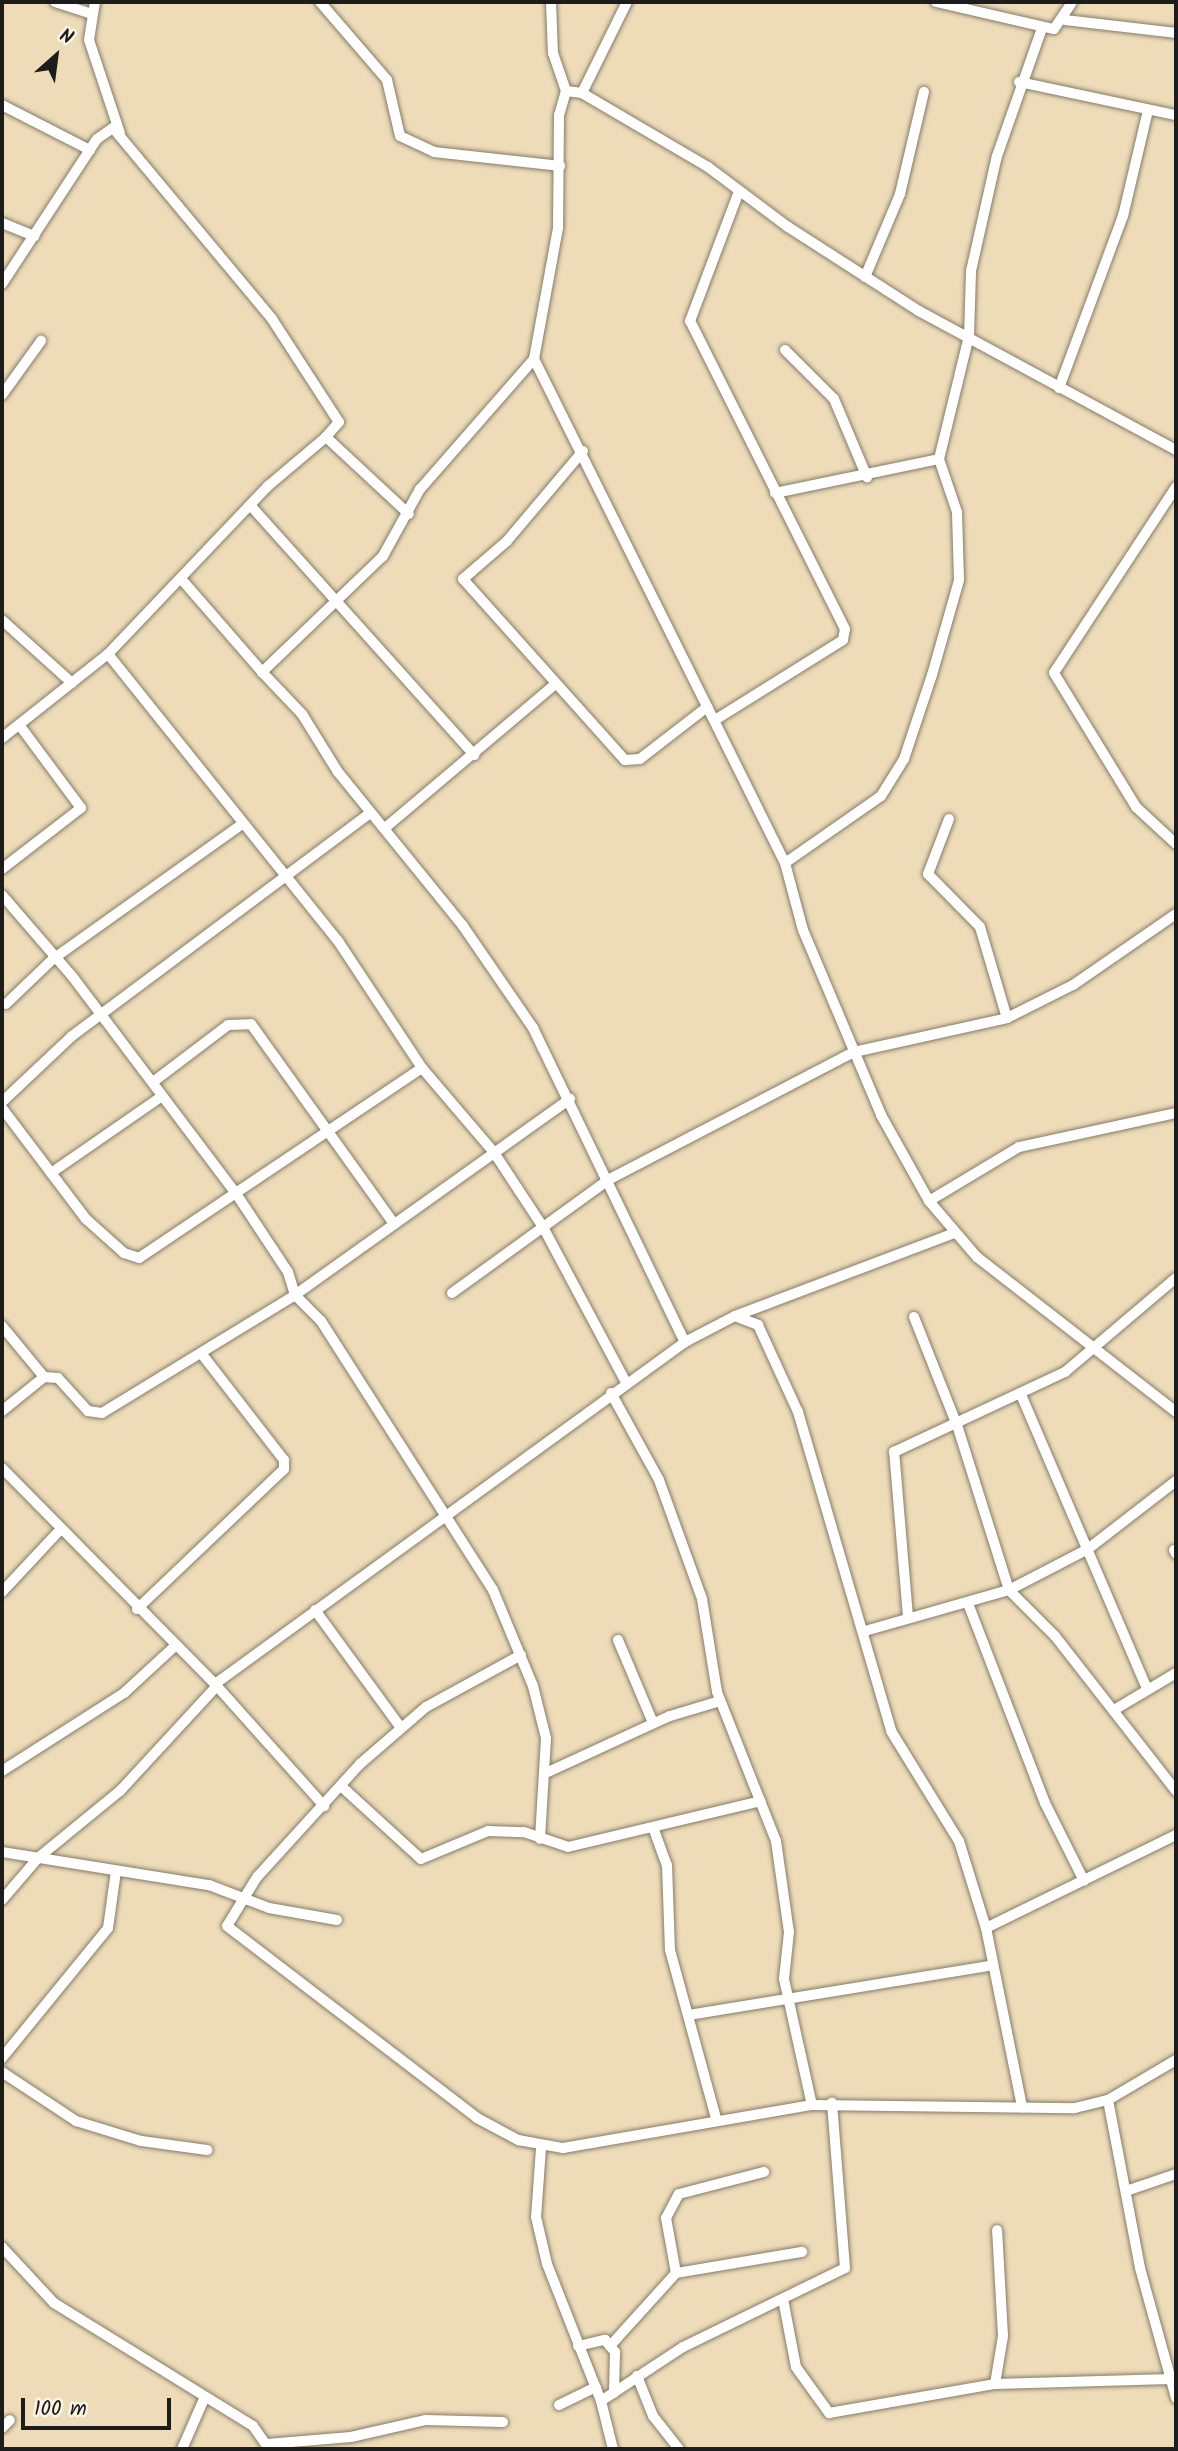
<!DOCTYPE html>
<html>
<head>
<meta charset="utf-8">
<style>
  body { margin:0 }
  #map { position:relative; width:1178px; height:2451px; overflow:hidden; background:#eedcb9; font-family:Kalam,sans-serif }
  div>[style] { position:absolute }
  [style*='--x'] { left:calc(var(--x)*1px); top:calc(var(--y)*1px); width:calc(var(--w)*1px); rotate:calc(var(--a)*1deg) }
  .roads { filter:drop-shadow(0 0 2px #857c6a) drop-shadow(0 0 2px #857c6a) }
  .street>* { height:10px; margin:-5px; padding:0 5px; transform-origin:5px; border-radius:5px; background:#fff }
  span { translate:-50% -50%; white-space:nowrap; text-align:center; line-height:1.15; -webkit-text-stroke:6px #fcf5e5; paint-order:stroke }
  .frame { position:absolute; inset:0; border:4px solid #1c1c1c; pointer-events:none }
  .north { position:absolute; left:21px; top:21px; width:70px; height:70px; -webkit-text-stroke:5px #fcf5e5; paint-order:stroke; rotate:28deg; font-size:19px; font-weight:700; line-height:28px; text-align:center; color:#1c1c1c }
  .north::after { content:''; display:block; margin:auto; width:24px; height:32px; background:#1c1c1c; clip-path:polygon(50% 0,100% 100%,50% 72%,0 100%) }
  .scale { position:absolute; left:21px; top:2398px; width:150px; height:32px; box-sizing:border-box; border:4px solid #1c1c1c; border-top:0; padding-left:9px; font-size:21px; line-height:24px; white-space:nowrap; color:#1c1c1c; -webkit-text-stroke:5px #fcf5e5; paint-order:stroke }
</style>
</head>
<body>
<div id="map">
  <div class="roads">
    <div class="street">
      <div style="--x:55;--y:2;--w:38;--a:18"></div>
      <div style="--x:95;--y:2;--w:38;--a:99"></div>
      <div style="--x:89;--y:40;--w:98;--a:71.6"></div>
      <div style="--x:320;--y:2;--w:103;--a:49.3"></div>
      <div style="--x:387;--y:80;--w:57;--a:76.9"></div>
      <div style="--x:400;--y:136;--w:38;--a:25"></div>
      <div style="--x:434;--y:152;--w:127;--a:6.3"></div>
      <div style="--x:551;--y:2;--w:51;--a:87.8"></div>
      <div style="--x:553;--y:53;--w:40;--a:71.1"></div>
      <div style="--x:936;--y:2;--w:121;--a:12.9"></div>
      <div style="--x:1054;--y:29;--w:32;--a:-56"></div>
      <div style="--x:1065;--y:20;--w:112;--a:6.7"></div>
      <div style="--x:1019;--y:82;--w:160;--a:11.9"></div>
      <div style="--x:582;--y:93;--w:102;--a:-63.7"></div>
      <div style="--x:2;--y:105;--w:99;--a:27.1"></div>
      <div style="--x:2;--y:223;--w:35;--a:22"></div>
      <div style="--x:865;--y:277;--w:90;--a:-67.1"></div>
      <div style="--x:900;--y:194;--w:105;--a:-76.8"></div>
      <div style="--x:2;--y:284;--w:173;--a:-56.8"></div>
      <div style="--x:97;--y:139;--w:19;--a:-35"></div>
      <div style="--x:113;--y:128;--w:249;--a:50.2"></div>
      <div style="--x:272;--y:319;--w:123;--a:57"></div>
      <div style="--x:339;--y:422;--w:20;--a:131"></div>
      <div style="--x:326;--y:437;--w:113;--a:42.9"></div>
      <div style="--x:785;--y:350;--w:69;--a:45"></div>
      <div style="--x:834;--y:399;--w:85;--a:67.1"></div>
      <div style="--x:534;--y:359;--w:173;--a:131.2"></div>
      <div style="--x:420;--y:489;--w:77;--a:118.9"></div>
      <div style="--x:383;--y:556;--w:168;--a:136.2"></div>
      <div style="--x:262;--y:672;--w:58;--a:46.4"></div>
      <div style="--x:302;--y:714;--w:68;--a:58.2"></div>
      <div style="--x:338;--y:772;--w:198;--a:50.9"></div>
      <div style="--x:463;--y:926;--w:124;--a:55.5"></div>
      <div style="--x:533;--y:1028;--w:349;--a:64.2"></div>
      <div style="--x:1059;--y:388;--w:184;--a:-69.6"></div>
      <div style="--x:1123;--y:216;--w:109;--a:-76.7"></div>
      <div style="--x:2;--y:395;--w:67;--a:-54.2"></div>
      <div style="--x:1176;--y:450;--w:292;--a:-151.6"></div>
      <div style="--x:919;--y:311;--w:156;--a:-147.3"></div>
      <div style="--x:788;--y:227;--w:100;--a:-143.1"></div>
      <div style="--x:708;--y:167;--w:146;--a:-149.6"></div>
      <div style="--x:582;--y:93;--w:16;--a:-173"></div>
      <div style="--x:566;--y:91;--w:25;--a:106"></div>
      <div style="--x:559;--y:115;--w:113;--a:90.5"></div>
      <div style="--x:558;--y:228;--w:133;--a:100.4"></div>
      <div style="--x:534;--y:359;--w:563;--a:63.53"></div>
      <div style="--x:785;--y:863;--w:69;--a:75"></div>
      <div style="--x:803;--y:930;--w:201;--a:67.1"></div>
      <div style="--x:881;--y:1115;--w:98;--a:60.8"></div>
      <div style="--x:929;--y:1201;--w:74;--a:49.4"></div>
      <div style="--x:977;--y:1257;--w:252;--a:37.9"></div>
      <div style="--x:583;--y:451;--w:118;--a:130.2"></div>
      <div style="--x:507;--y:541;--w:58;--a:139.2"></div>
      <div style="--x:463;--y:579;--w:243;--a:48.2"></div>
      <div style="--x:625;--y:760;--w:15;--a:-4"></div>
      <div style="--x:640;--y:759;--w:85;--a:-37.8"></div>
      <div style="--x:1176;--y:487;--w:222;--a:123.3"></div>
      <div style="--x:1054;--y:673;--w:157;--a:58.5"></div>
      <div style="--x:1136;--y:807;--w:54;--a:42.8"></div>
      <div style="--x:775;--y:493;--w:167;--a:-11.7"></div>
      <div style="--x:250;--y:505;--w:336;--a:48.1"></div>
      <div style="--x:183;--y:581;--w:121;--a:49"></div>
      <div style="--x:2;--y:620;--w:94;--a:42"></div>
      <div style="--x:108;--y:654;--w:368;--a:51.3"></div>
      <div style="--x:338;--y:941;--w:152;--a:56.5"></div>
      <div style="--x:422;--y:1068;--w:109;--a:49.5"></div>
      <div style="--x:493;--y:1151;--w:91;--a:56.7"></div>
      <div style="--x:543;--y:1227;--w:178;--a:61.9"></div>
      <div style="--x:715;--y:720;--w:151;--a:-32"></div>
      <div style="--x:843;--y:640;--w:11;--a:-80"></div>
      <div style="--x:845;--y:629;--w:345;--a:-116.7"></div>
      <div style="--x:690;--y:321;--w:139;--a:-69.3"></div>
      <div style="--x:2;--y:738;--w:135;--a:-38.4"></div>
      <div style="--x:108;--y:654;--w:232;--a:-46.4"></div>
      <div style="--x:268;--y:486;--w:76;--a:-40.2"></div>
      <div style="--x:949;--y:819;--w:59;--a:110.9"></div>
      <div style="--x:928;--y:874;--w:74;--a:45.5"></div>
      <div style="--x:980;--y:927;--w:95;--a:73.5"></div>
      <div style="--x:385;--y:828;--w:220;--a:-40.2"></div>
      <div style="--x:785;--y:863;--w:117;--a:-34.9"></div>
      <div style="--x:881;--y:796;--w:44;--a:-58.1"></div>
      <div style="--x:904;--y:759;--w:89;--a:-71.6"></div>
      <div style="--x:932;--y:675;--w:99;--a:-74.1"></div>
      <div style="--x:959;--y:580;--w:68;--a:-91.7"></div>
      <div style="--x:957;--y:512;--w:56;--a:-108.8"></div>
      <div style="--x:939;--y:459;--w:127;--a:-76.3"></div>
      <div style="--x:969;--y:336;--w:65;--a:-88.2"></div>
      <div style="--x:971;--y:271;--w:118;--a:-77.3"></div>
      <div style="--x:997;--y:156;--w:136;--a:-70.6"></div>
      <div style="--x:2;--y:869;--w:100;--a:-37.7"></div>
      <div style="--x:81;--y:808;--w:102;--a:-126.6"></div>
      <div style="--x:2;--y:895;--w:107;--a:49.2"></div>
      <div style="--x:72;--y:976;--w:274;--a:53"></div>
      <div style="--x:237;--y:1195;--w:92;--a:56.5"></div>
      <div style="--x:288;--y:1272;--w:24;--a:73"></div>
      <div style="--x:295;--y:1295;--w:37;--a:45"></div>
      <div style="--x:321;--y:1321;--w:319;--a:57.4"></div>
      <div style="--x:493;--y:1590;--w:104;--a:67.4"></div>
      <div style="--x:533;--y:1686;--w:54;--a:76"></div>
      <div style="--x:546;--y:1738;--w:101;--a:93.4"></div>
      <div style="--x:6;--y:1004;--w:65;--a:-43.8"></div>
      <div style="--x:53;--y:959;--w:232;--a:-35.5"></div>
      <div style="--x:153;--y:1082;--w:94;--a:-37.2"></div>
      <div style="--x:228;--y:1025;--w:23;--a:-2"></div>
      <div style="--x:251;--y:1024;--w:246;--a:54.4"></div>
      <div style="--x:2;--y:1102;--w:96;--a:-43.3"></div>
      <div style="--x:72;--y:1036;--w:372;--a:-36.8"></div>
      <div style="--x:2;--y:1108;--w:139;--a:52.9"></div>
      <div style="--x:86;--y:1219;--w:51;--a:41.8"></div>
      <div style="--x:124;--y:1253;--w:16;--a:18"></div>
      <div style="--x:139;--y:1258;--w:341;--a:-33.9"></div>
      <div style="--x:51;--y:1173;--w:130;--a:-34.7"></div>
      <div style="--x:929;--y:1201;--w:105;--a:-31"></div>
      <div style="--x:1019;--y:1147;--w:161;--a:-12.2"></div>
      <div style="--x:452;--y:1293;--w:193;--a:-35.9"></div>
      <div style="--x:608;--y:1180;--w:277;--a:-27.5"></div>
      <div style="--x:854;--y:1052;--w:157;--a:-12.5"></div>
      <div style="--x:1007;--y:1018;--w:74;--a:-26.6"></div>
      <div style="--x:1073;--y:985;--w:125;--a:-34.6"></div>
      <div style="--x:735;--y:1316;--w:25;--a:21"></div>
      <div style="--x:758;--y:1325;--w:96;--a:65.3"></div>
      <div style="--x:798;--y:1412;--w:332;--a:73.7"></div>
      <div style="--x:891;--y:1731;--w:129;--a:58.3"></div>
      <div style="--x:959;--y:1841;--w:91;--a:72.8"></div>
      <div style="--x:986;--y:1928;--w:183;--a:78.6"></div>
      <div style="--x:914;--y:1317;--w:116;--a:68.3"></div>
      <div style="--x:957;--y:1425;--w:173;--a:72.5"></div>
      <div style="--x:1009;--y:1590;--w:65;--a:45"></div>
      <div style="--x:1055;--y:1636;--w:197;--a:52"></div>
      <div style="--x:2;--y:1326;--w:66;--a:50.5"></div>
      <div style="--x:44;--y:1377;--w:14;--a:4"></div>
      <div style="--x:58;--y:1378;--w:45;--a:47.7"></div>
      <div style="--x:88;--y:1411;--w:14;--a:8"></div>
      <div style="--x:102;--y:1413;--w:226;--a:-31.4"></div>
      <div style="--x:295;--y:1295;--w:338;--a:-35.5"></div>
      <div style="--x:611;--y:1393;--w:99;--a:61.1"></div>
      <div style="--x:659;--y:1480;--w:127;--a:70.1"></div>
      <div style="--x:702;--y:1599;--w:94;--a:80.8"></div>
      <div style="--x:717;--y:1692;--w:160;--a:68.4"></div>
      <div style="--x:776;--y:1841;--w:92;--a:81.9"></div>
      <div style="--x:789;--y:1932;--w:47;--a:96.1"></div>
      <div style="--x:784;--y:1979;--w:129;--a:77.5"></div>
      <div style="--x:1022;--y:1397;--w:317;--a:66.8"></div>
      <div style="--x:2;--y:1411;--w:54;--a:-39"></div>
      <div style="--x:2;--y:1468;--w:303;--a:45.4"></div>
      <div style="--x:215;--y:1684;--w:164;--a:48.2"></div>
      <div style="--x:1174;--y:1550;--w:4;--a:63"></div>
      <div style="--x:2;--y:1592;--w:86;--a:-46.9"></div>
      <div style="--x:969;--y:1606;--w:211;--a:68.9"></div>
      <div style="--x:1045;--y:1803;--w:87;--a:63.4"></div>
      <div style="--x:137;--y:1609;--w:203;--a:-43.6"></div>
      <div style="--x:284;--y:1469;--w:9;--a:-90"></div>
      <div style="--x:284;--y:1460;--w:135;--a:-127.8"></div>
      <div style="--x:315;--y:1610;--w:146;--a:53.9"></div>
      <div style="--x:908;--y:1617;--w:166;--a:-94.8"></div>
      <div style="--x:894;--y:1452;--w:189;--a:-25.1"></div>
      <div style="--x:1065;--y:1372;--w:145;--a:-40.3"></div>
      <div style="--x:865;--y:1631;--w:150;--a:-15.9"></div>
      <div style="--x:1009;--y:1590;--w:89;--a:-27.4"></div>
      <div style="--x:1088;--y:1549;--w:111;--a:-37.7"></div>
      <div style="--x:618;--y:1640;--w:90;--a:67.1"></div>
      <div style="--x:521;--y:1655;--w:108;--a:151.3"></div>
      <div style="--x:426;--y:1707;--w:87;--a:139.2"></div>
      <div style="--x:360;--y:1764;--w:153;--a:132.3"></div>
      <div style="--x:257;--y:1877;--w:57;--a:121.5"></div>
      <div style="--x:227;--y:1926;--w:315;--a:37.5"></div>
      <div style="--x:477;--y:2118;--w:47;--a:28.2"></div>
      <div style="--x:518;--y:2140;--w:46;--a:10.1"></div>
      <div style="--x:563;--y:2148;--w:253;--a:-9.8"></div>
      <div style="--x:812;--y:2105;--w:263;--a:0.7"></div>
      <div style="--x:1075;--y:2108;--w:34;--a:-14"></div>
      <div style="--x:1108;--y:2100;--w:79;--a:-30.5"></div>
      <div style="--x:215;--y:1684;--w:581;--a:-36.04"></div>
      <div style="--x:685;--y:1342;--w:56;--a:-27.5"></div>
      <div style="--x:735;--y:1316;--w:235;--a:-20.7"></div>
      <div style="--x:1114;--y:1710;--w:72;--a:-30.8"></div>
      <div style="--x:2;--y:1771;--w:145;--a:-32.6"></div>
      <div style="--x:124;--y:1693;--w:71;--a:-42.7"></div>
      <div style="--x:548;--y:1772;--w:134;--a:-24.7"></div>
      <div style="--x:670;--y:1716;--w:52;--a:-16.7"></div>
      <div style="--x:341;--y:1786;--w:108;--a:42.4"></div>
      <div style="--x:421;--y:1859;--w:73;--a:-22.7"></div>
      <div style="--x:488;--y:1831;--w:36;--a:2"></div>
      <div style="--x:524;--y:1832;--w:46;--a:18.8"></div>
      <div style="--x:568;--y:1847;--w:198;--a:-13.4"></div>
      <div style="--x:654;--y:1830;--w:37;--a:70"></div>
      <div style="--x:667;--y:1865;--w:85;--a:88"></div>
      <div style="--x:670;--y:1950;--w:174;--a:74.7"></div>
      <div style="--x:2;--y:1852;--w:210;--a:9.1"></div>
      <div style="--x:209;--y:1885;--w:64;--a:21"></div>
      <div style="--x:269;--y:1908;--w:69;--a:10"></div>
      <div style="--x:2;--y:1900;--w:55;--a:-49.4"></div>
      <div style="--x:38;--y:1858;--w:106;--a:-39.3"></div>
      <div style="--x:120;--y:1791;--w:143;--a:-47.3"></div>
      <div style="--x:986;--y:1928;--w:212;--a:-26.1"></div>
      <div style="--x:689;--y:2015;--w:304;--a:-9.3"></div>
      <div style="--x:2;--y:2058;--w:168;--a:-50.8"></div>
      <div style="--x:108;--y:1928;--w:58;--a:-82"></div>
      <div style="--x:2;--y:2072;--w:89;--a:33.5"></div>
      <div style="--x:76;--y:2121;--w:68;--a:17.1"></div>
      <div style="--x:141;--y:2141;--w:67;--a:7.8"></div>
      <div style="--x:1108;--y:2100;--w:171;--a:79.2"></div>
      <div style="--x:1140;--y:2268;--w:135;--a:74.5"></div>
      <div style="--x:541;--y:2148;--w:69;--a:94.1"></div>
      <div style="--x:536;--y:2217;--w:48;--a:76.8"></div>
      <div style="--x:547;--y:2264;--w:147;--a:68.5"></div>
      <div style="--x:601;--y:2401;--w:49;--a:76"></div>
      <div style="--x:1129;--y:2190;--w:50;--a:-18.8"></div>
      <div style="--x:2;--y:2247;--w:76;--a:47.1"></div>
      <div style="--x:54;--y:2303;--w:234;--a:31.7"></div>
      <div style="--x:253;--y:2426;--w:28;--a:55"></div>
      <div style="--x:676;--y:2273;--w:128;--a:-9.5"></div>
      <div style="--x:783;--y:2299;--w:69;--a:79.2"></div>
      <div style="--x:796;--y:2367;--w:57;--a:54.3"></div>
      <div style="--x:829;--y:2413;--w:169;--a:-9.9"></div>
      <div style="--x:995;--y:2384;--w:176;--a:-1.6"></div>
      <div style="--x:578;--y:2346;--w:28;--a:-13"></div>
      <div style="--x:605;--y:2340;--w:16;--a:50"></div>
      <div style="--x:615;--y:2352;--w:41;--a:91.4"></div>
      <div style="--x:610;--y:2346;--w:98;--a:-47.9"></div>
      <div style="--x:676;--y:2273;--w:56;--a:-100.3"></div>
      <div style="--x:666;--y:2218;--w:27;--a:-62"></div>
      <div style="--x:679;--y:2194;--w:88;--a:-14.5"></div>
      <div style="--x:637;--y:2376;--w:43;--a:68.2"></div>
      <div style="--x:653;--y:2416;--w:42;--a:51.8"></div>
      <div style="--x:995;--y:2384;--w:49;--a:-80.5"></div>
      <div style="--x:1003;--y:2336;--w:106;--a:-93.2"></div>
      <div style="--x:601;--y:2401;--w:98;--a:-33.4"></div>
      <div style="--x:683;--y:2347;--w:180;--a:-26"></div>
      <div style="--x:845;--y:2268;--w:166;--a:-94.5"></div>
      <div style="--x:559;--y:2405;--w:41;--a:-25.9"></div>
      <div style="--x:2;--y:2428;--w:11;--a:-45"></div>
      <div style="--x:267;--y:2444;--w:84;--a:-4.8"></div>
      <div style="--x:351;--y:2437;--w:77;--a:-12.8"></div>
      <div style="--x:426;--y:2420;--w:77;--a:1.5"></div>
      <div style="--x:182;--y:2449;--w:55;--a:-66.3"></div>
    </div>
  </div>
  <div class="frame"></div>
  <div class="north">N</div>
  <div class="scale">100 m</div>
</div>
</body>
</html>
